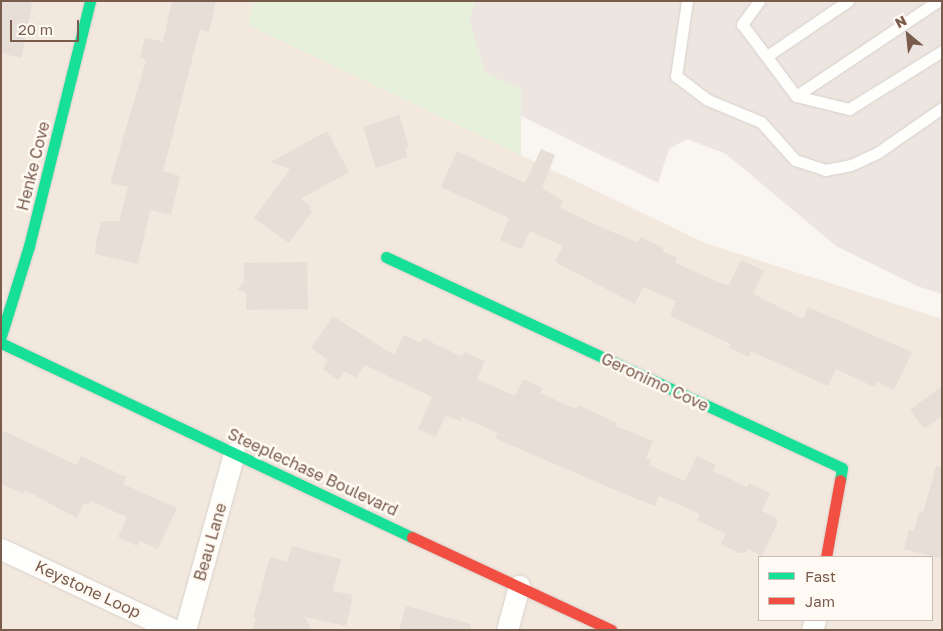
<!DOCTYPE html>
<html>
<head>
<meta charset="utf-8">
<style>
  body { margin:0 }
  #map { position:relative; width:943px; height:631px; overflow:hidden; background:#f9f5f0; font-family:"Golos Text",sans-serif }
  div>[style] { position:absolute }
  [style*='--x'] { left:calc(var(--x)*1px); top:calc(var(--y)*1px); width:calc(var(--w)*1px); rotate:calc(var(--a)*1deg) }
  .residential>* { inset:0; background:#f2e8de }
  .industrial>* { inset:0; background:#ede5e0 }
  .green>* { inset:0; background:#e7f0db }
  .building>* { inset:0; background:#e6ded7 }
  .roads { filter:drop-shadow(0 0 1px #d7d1cb) drop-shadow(0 0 1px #d7d1cb) }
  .lane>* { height:11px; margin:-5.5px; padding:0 5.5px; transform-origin:5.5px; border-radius:5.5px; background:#fefefd }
  .street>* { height:21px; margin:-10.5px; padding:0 10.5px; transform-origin:10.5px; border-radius:10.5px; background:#fefefd }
  .fast>* { height:11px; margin:-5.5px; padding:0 5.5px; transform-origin:5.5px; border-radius:5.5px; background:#16e098 }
  .jam>* { height:11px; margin:-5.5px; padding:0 5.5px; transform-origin:5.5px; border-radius:5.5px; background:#f24e42 }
  span { translate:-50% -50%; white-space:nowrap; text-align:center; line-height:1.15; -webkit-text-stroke:5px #fffaf3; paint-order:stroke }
  .street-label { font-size:16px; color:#7a5c4d }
  .frame { position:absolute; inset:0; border:2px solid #7a5c4d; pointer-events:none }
  .legend { position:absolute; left:758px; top:556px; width:175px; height:65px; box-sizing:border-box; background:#fffaf3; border:1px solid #cabbb1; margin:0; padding:6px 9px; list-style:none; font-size:15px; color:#7a5c4d }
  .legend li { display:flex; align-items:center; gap:10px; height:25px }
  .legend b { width:25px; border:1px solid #cabbb1 }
  .north { position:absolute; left:883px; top:10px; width:50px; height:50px; -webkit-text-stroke:4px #fffaf3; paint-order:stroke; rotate:332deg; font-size:14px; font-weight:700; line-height:20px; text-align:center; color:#7a5c4d }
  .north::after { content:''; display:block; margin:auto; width:18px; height:22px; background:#7a5c4d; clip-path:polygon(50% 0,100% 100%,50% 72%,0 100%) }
  .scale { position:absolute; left:10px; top:20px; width:69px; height:22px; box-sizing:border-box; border:2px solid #7a5c4d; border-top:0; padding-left:6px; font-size:15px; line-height:18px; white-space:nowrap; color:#7a5c4d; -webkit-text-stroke:4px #fffaf3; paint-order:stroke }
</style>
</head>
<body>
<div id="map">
  <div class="residential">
    <div style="clip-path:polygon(evenodd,1px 1px,254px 1px,249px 25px,705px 243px,942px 319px,942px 630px,1px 630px,1px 1px,759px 557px,932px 557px,932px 620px,759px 620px,759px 557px)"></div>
  </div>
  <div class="industrial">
    <div style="clip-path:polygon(475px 1px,942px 1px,942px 294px,917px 286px,836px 246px,726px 154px,687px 139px,669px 149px,658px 183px,519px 115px,521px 90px,485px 73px,469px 20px)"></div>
  </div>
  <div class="green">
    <div style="clip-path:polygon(254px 1px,475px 1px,469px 20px,485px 73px,521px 89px,521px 155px,248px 25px)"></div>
  </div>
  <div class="building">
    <div style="clip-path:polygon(1px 1px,30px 1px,32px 4px,21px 58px,1px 53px)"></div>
    <div style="clip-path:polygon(172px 1px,216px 1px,209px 32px,200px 29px,163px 171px,180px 176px,171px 215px,150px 210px,138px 264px,95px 254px,95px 249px,101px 221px,119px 221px,128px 187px,110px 183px,146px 60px,140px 58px,145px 37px,163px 42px)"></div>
    <div style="clip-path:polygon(399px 115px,409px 147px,405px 148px,407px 157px,376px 168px,363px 127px)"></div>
    <div style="clip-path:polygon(327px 131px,349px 172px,301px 199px,311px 206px,309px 209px,312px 212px,289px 243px,254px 218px,290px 169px,271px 162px)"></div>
    <div style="clip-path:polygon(541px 149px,555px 155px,542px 188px,563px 201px,560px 208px,607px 230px,638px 242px,640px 237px,664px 248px,662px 251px,677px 258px,675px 263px,720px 283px,729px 285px,741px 260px,764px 271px,753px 294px,803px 319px,808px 307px,912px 352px,894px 390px,877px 382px,874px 387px,836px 369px,828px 386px,751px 351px,749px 357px,729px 348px,731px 344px,670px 316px,676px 301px,643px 287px,635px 304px,555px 262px,563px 246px,530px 231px,521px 249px,500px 240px,509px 218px,441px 187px,457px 151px,525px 183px)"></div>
    <div style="clip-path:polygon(307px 262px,308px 309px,246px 310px,246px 293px,237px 289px,244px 282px,244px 263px)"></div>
    <div style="clip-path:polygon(333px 316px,394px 355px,404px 335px,421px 343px,423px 338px,462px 357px,464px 352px,485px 361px,477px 379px,515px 396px,523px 379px,543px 388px,540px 393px,576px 409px,578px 405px,617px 423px,616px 426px,653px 441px,646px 458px,651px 460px,649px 465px,685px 481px,697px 456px,716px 465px,713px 471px,747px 487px,749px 483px,770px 493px,762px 511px,777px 518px,777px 524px,762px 556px,748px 549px,746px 553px,739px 553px,721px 544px,726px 534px,697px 520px,700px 514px,659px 496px,655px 506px,629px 496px,495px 438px,498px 433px,462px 417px,461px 421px,445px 416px,436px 437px,418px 429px,432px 397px,365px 365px,356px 378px,344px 371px,338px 380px,323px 369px,328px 360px,311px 348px)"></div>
    <div style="clip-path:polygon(942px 386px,942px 416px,924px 429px,910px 410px)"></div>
    <div style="clip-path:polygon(1px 430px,77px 465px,81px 456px,98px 464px,126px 477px,123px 484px,177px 508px,158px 549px,140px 541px,137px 546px,118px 537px,127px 517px,91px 501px,89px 505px,84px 503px,77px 518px,25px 490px,23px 494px,1px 484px)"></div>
    <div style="clip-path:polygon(936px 466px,942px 467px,942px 559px,904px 549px,909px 530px,914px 531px,919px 512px,923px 513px)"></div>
    <div style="clip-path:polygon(292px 546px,341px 559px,333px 591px,353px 595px,346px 626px,305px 617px,312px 630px,252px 630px,256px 618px,253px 617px,270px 557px,287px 562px)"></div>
    <div style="clip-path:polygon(406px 606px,471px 624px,470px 630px,399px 630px)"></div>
  </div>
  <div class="roads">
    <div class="lane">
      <div style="--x:687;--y:1;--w:76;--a:98.3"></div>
      <div style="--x:676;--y:76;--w:40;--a:37"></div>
      <div style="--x:708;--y:100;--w:57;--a:22.5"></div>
      <div style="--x:761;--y:122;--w:51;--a:48.2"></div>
      <div style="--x:795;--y:160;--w:32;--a:18"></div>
      <div style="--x:825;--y:170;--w:26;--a:-11"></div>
      <div style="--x:851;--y:165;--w:29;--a:-25"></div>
      <div style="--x:877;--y:153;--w:79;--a:-34.7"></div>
      <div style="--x:759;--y:1;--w:29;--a:126"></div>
      <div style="--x:742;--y:24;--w:90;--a:53.1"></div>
      <div style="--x:796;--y:96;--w:55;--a:13.8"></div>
      <div style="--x:849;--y:109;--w:110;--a:-31.9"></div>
      <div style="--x:767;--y:56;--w:98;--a:-34.2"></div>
      <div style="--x:796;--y:96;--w:171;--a:-33.8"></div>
    </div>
    <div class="street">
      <div style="--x:1;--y:549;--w:191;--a:25.1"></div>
      <div style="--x:185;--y:630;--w:184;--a:-74.5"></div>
      <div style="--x:507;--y:630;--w:46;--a:-74.7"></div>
      <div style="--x:812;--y:630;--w:10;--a:-73"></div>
    </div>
    <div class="fast">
      <div style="--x:386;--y:257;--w:502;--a:24.83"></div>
      <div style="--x:842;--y:468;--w:12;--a:99"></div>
      <div style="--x:1;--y:336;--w:94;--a:-72.7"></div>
      <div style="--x:29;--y:246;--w:252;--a:-76"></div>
      <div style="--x:1;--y:343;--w:454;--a:25.3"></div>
    </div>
    <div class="jam">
      <div style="--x:412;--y:537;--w:220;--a:25"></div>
      <div style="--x:826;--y:557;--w:78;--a:-79.7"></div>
    </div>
  </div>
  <div class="street-label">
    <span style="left:33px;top:166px;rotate:-76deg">Henke Cove</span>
    <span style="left:655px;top:382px;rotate:25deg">Geronimo Cove</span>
    <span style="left:313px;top:472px;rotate:25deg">Steeplechase Boulevard</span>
    <span style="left:210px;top:542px;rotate:-74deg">Beau Lane</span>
    <span style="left:88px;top:589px;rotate:25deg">Keystone Loop</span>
  </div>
  <div class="frame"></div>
  <ul class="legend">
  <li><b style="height:6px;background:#16e098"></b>Fast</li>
  <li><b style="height:6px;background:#f24e42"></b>Jam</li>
  </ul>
  <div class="north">N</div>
  <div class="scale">20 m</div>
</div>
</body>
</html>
